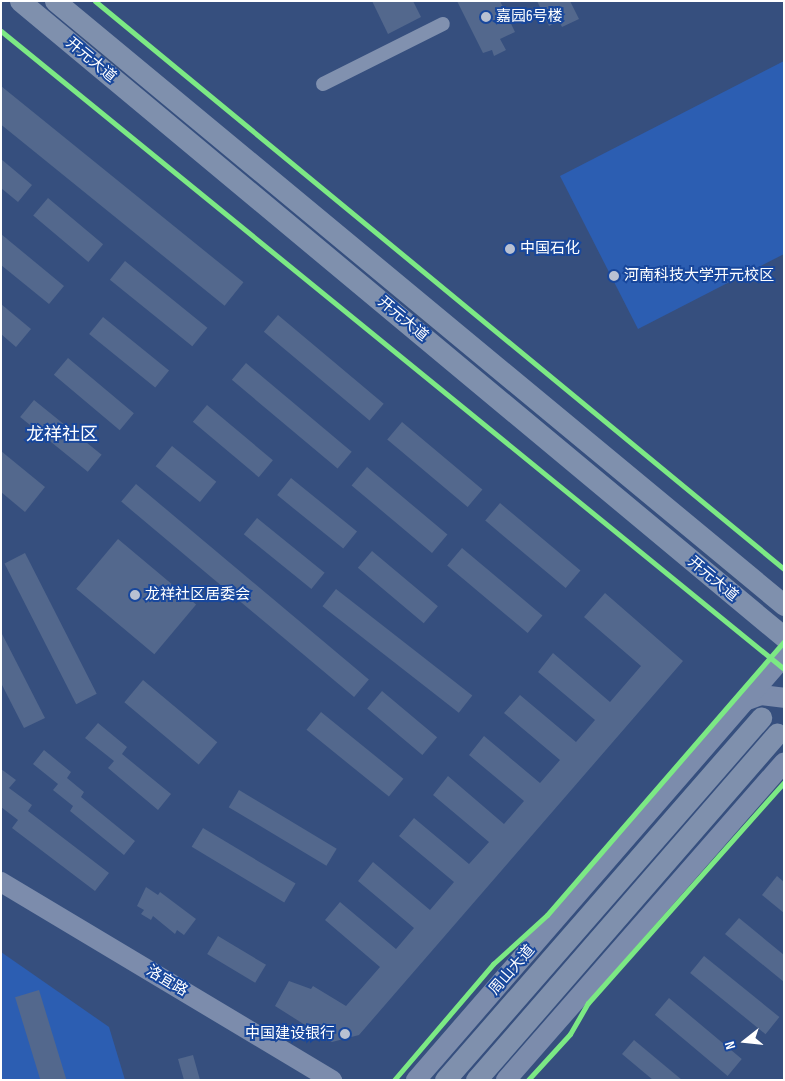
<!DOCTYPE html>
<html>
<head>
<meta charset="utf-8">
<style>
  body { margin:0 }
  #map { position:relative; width:785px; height:1081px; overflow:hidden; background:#364f7e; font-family:"Sofia Sans Condensed","Noto Sans SC",sans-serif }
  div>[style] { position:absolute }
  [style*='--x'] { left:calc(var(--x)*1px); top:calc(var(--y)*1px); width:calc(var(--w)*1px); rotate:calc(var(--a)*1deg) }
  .green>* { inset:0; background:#2c5eb2 }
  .building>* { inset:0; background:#53688d; transform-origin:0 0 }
  .street>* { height:14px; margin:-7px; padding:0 7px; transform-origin:7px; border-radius:7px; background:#8191af }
  .secondary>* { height:20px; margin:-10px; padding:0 10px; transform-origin:10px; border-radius:10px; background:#7c8cac }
  .primary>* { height:21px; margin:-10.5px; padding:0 10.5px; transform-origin:10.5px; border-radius:10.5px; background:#7f90ad }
  .cycleway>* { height:5px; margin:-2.5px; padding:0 2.5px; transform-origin:2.5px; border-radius:2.5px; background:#7ce984 }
  .dots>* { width:14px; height:14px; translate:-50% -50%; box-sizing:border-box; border:2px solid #18479c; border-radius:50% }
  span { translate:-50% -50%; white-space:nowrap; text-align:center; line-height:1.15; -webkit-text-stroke:4px #18479c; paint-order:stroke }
  .poi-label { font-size:15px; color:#fff }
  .left { translate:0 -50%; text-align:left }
  .right { translate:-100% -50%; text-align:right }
  .street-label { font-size:15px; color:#fff }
  .quarter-label { font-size:18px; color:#fff }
  .frame { position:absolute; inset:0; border:2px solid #fff; pointer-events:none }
  .north { position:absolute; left:720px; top:1016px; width:50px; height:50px; -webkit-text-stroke:4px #18479c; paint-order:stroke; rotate:254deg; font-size:14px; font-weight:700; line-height:20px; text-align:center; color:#fff }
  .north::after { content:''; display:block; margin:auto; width:18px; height:22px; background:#fff; clip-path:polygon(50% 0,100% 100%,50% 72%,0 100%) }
</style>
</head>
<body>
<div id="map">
  <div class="green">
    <div style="clip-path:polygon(784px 61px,784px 254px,638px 329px,560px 176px)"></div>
    <div style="clip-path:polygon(1px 952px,109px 1027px,125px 1080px,1px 1080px)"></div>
  </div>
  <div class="building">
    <div style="clip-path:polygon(372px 1px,413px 1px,421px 17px,388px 34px)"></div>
    <div style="clip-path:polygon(457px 1px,500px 1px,515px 32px,500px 39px,506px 50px,494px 56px,492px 50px,483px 53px)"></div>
    <div style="clip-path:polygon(537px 1px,570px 1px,579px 19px,562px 27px,559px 21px,549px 26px)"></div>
    <div style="left:1px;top:86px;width:312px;height:30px;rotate:39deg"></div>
    <div style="clip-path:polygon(1px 159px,32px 185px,18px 202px,1px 188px)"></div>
    <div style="left:48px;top:198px;width:72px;height:23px;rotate:40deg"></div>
    <div style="clip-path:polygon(1px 234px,64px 286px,49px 304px,1px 265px)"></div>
    <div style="left:125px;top:261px;width:106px;height:24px;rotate:39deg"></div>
    <div style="clip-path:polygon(1px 304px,31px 329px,16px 347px,1px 334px)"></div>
    <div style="left:278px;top:315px;width:138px;height:22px;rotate:40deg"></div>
    <div style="left:103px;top:317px;width:85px;height:22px;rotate:39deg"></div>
    <div style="left:68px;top:358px;width:86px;height:22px;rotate:40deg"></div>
    <div style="left:246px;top:363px;width:138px;height:22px;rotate:40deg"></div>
    <div style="left:34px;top:400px;width:87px;height:22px;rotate:39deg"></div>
    <div style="left:207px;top:405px;width:86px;height:22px;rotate:40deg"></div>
    <div style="left:402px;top:422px;width:105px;height:23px;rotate:40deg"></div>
    <div style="left:172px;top:446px;width:57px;height:26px;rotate:39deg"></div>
    <div style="clip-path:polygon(1px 451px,45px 487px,25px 512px,1px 492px)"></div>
    <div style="left:367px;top:467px;width:105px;height:24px;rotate:40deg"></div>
    <div style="left:291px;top:478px;width:85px;height:22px;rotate:39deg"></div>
    <div style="left:136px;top:484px;width:304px;height:23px;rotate:40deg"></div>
    <div style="left:500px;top:503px;width:105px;height:23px;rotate:40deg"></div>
    <div style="left:257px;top:518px;width:87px;height:21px;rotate:39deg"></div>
    <div style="left:118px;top:539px;width:102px;height:65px;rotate:40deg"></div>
    <div style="left:462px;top:548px;width:105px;height:23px;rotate:40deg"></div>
    <div style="left:372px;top:551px;width:86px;height:22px;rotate:40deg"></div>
    <div style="left:25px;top:553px;width:158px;height:23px;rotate:63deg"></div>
    <div style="left:336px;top:589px;width:173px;height:22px;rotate:38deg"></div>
    <div style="clip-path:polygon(605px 593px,683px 661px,359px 1035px,332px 1042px,275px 1006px,289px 981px,311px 989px,313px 986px,346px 1006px,380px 967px,325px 920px,340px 902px,396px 949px,414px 928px,358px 881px,373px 862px,430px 910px,454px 882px,399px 836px,414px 818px,469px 864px,489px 842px,433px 795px,448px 776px,504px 824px,524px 801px,469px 755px,484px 736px,540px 783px,560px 760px,504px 713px,520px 695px,576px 742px,595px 720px,538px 672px,553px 653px,610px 702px,641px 666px,584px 617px)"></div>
    <div style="clip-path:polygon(1px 632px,45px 718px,24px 728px,1px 683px)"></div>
    <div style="left:143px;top:680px;width:97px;height:29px;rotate:40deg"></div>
    <div style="left:382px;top:691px;width:72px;height:23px;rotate:40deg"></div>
    <div style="left:321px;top:712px;width:106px;height:23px;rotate:39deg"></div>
    <div style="clip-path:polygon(98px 723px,127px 747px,122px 754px,171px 794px,158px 810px,108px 768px,114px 761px,85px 738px)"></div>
    <div style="clip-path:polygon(44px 750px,71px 772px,67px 778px,84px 792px,81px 797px,135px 841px,124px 855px,70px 811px,73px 806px,53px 790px,58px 784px,33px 764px)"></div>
    <div style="clip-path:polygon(1px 769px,16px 780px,9px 788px,32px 805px,28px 811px,109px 873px,95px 891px,12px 828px,18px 820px,1px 807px)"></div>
    <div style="left:239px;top:790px;width:114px;height:20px;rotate:31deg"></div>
    <div style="left:203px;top:828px;width:108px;height:22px;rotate:31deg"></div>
    <div style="clip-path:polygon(777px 876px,784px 882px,784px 913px,762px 895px)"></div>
    <div style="clip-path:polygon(146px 887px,158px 895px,160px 892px,196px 919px,184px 935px,177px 930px,175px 934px,153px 916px,151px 920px,141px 914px,144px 910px,137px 906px)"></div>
    <div style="clip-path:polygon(739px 918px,784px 955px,784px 982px,725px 934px)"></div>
    <div style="left:218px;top:936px;width:56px;height:21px;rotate:31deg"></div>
    <div style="left:704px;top:956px;width:97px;height:22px;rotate:39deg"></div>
    <div style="left:39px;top:990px;width:94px;height:25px;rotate:73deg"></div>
    <div style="left:669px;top:998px;width:95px;height:22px;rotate:40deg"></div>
    <div style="clip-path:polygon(634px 1040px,682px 1080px,653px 1080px,622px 1054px)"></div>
    <div style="clip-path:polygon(193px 1055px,200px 1080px,184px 1080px,178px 1059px)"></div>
  </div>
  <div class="street">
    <div style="--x:323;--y:84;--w:134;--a:-26.6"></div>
  </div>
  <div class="secondary">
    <div style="--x:745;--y:701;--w:17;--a:-21"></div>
    <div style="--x:761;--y:695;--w:23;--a:7"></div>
    <div style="--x:1;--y:882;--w:386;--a:30.9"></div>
    <div style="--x:416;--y:1080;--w:561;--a:-49.04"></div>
    <div style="--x:506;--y:1080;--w:422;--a:-48.8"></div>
  </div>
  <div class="primary">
    <div style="--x:20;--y:1;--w:994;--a:39.78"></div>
    <div style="--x:55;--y:1;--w:947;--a:39.64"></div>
    <div style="--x:445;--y:1080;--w:481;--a:-48.9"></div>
    <div style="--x:476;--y:1080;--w:459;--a:-49"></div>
  </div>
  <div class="cycleway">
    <div style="--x:95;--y:1;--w:893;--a:39.5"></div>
    <div style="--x:1;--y:31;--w:1010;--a:39.17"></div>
    <div style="--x:394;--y:1080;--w:153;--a:-49.5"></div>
    <div style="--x:493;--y:964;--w:73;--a:-42.2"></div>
    <div style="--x:547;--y:915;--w:362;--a:-49.1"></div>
    <div style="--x:528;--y:1080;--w:62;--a:-47.6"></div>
    <div style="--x:570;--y:1034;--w:36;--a:-60"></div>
    <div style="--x:588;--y:1003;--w:295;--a:-48.4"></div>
  </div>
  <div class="dots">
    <div style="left:486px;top:17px;background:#b9c1d2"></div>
    <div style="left:510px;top:249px;background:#b9c1d2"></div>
    <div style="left:614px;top:276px;background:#b9c1d2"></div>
    <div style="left:135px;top:595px;background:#b9c1d2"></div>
    <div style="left:345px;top:1034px;background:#b9c1d2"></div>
  </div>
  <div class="poi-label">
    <span class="left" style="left:496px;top:17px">嘉园6号楼</span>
    <span class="left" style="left:520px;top:249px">中国石化</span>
    <span class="left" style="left:624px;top:276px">河南科技大学开元校区</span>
    <span class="left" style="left:145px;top:595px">龙祥社区居委会</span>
    <span class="right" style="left:335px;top:1034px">中国建设银行</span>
  </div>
  <div class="street-label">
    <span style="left:91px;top:60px;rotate:40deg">开元大道</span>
    <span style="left:403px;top:319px;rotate:40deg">开元大道</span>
    <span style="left:713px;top:579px;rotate:40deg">开元大道</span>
    <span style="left:512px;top:970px;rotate:-49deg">周山大道</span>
    <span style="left:167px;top:981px;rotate:31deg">洛宜路</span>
  </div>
  <div class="quarter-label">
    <span style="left:62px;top:435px">龙祥社区</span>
  </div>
  <div class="frame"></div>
  <div class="north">N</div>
</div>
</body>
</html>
